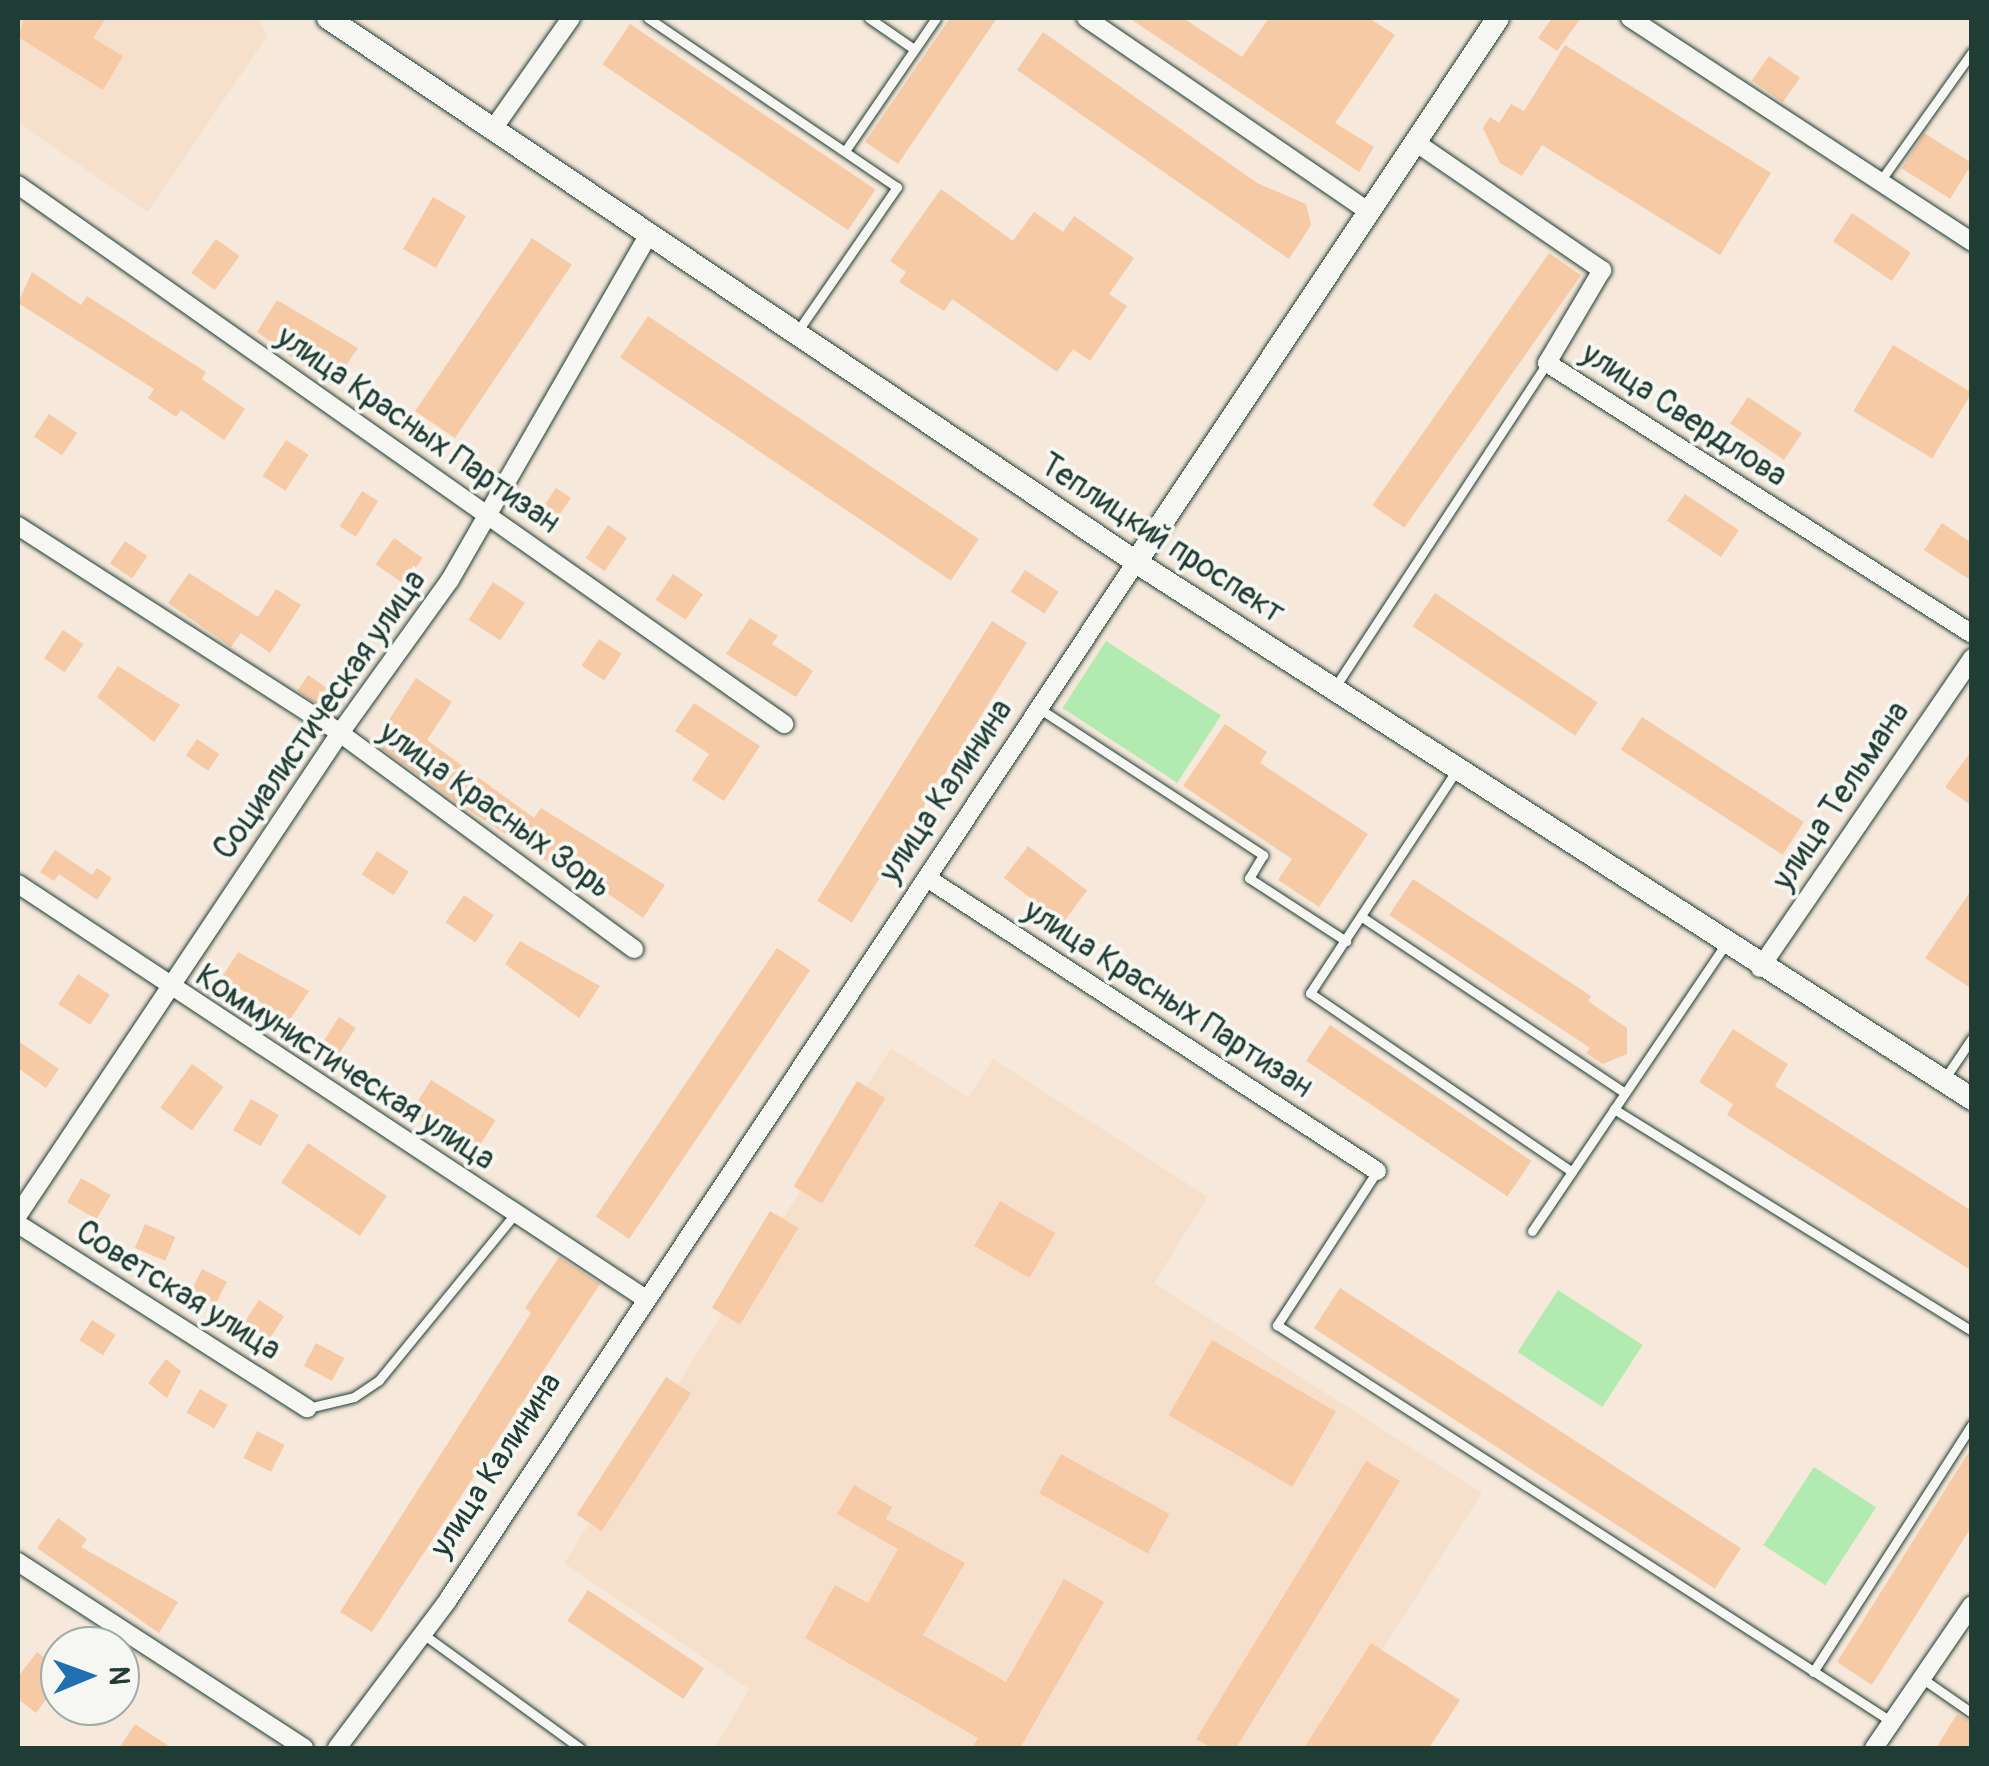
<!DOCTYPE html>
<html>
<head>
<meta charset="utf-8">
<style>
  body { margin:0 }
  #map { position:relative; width:1989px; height:1766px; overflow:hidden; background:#f6e9db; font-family:Pangolin,sans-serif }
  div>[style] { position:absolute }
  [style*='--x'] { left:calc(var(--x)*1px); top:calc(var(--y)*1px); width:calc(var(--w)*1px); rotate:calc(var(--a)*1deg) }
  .built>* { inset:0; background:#f6e0cb }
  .green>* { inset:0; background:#b2ebaf; transform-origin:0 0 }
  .building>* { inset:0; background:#f6caa5; transform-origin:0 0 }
  .roads { filter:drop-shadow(0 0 2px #1f3d34) drop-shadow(0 0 2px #1f3d34) }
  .lane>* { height:9px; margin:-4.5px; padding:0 4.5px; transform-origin:4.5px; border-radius:4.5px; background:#f6f6f2 }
  .street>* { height:18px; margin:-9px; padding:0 9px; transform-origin:9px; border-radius:9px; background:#f6f6f2 }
  .secondary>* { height:22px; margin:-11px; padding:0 11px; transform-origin:11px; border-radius:11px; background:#f6f6f2 }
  span { translate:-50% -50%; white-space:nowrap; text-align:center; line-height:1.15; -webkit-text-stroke:8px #f6f6f2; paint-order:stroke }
  .street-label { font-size:32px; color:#1f3d34 }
  .frame { position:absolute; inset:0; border:20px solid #1f3d34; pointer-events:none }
  .north { position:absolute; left:40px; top:1626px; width:100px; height:100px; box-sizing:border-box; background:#f6f6f2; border:2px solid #a0aca6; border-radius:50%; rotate:89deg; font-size:28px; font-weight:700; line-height:40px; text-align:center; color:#1f3d34 }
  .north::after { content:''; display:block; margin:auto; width:35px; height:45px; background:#1f6fb2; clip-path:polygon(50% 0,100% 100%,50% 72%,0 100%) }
</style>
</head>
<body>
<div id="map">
  <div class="built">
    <div style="clip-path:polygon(18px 18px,259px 18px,267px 36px,148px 212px,18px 123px)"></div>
    <div style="clip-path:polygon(891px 1048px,968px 1097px,993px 1059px,1208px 1197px,1154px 1283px,1482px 1493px,1320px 1748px,715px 1748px,749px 1689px,564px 1563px)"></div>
  </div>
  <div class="green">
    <div style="left:1106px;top:641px;width:137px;height:80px;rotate:33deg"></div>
    <div style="left:1558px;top:1290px;width:101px;height:74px;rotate:33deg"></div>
    <div style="left:1814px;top:1467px;width:74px;height:93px;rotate:33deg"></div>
  </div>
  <div class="building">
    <div style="clip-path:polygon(24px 18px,106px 18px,93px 38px,123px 56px,103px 90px,18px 37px)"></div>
    <div style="clip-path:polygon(950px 18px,997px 18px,898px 164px,865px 142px)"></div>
    <div style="clip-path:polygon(1129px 18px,1183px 18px,1242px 57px,1269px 18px,1369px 18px,1395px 35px,1335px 123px,1374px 147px,1359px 172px)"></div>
    <div style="clip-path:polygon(1552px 18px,1581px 18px,1557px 51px,1538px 38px)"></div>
    <div style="left:630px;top:24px;width:296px;height:49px;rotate:34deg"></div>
    <div style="clip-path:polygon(1043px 32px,1257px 183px,1306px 204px,1311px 225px,1289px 259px,1017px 70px)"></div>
    <div style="clip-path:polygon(1565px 45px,1771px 173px,1720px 255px,1542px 145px,1522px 176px,1500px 163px,1483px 128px,1490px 117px,1499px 123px,1511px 104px,1524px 111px)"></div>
    <div style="left:1769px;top:56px;width:38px;height:30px;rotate:35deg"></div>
    <div style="left:1924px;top:133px;width:57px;height:42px;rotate:32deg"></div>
    <div style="clip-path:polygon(941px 189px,1013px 241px,1034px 212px,1063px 232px,1074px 216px,1134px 258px,1109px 294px,1127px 306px,1090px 361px,1073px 349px,1057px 372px,952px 299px,944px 311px,899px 282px,906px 272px,890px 261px)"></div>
    <div style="left:433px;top:197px;width:38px;height:60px;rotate:30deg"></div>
    <div style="left:1852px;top:213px;width:71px;height:34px;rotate:34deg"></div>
    <div style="left:532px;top:238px;width:48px;height:209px;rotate:34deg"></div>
    <div style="left:216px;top:239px;width:29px;height:42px;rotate:36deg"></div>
    <div style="left:1549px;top:253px;width:39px;height:308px;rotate:35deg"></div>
    <div style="clip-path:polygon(32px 272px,81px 305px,87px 296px,206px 372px,202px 379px,245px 409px,224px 440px,181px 410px,176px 417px,148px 398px,154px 389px,18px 303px)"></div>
    <div style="clip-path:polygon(277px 300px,358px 348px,332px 386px,257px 332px)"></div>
    <div style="left:648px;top:316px;width:399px;height:50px;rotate:34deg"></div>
    <div style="left:1893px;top:345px;width:92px;height:77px;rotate:31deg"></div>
    <div style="left:1748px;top:397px;width:65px;height:32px;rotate:34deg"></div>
    <div style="left:49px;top:414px;width:34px;height:27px;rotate:34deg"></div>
    <div style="left:286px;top:440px;width:27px;height:43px;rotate:33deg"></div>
    <div style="left:556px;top:488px;width:18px;height:36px;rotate:34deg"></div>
    <div style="left:362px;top:491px;width:19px;height:42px;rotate:32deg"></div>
    <div style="left:1685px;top:494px;width:65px;height:32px;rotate:34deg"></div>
    <div style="clip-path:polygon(1942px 523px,1972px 543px,1972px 581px,1924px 550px)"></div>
    <div style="left:608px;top:525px;width:23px;height:40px;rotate:34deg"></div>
    <div style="left:394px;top:538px;width:35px;height:32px;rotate:35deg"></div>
    <div style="left:125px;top:541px;width:27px;height:27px;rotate:34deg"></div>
    <div style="left:1025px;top:570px;width:40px;height:26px;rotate:33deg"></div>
    <div style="clip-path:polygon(189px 573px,258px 617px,276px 589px,301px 605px,270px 653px,241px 633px,231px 647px,168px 603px)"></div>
    <div style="left:673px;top:574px;width:36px;height:31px;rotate:34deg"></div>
    <div style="left:493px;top:582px;width:38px;height:45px;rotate:33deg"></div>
    <div style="left:1435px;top:593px;width:196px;height:40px;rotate:34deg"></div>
    <div style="clip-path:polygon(750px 618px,778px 636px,772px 644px,813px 671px,796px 697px,726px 654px)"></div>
    <div style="left:992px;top:621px;width:41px;height:330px;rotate:32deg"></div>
    <div style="left:63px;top:630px;width:25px;height:34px;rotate:34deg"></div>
    <div style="left:599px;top:639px;width:27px;height:32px;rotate:33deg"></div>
    <div style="clip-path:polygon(118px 666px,180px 705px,154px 742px,97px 697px)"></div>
    <div style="left:308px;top:675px;width:37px;height:19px;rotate:34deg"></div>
    <div style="clip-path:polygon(416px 678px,452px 702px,427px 740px,534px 818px,541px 808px,665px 885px,643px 918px,554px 856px,550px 863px,456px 802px,374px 743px)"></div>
    <div style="clip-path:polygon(694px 703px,760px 746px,724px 801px,692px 780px,709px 754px,675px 731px)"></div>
    <div style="left:1642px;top:717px;width:193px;height:39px;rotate:33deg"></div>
    <div style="clip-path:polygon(1225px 724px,1267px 752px,1260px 763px,1368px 834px,1319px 907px,1278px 880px,1292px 859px,1183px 786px)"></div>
    <div style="left:197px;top:739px;width:27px;height:20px;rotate:34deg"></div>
    <div style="clip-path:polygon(1972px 750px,1972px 806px,1945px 787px)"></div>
    <div style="left:1028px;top:846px;width:74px;height:40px;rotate:37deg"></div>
    <div style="clip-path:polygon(55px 850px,92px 875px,97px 868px,112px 878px,97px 900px,59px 874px,54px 881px,40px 872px)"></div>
    <div style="left:377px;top:851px;width:38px;height:28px;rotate:33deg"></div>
    <div style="clip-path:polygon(1413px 879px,1591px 996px,1588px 1001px,1627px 1028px,1627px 1054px,1603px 1064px,1586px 1053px,1590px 1048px,1389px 915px)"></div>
    <div style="clip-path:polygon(1972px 889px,1972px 989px,1925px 958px)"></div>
    <div style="left:464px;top:895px;width:36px;height:33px;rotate:34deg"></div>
    <div style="clip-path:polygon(520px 941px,600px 986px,579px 1018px,505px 964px)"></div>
    <div style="left:777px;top:948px;width:40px;height:324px;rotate:34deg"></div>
    <div style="clip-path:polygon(238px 952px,309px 991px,289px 1021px,222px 977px)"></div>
    <div style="left:78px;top:974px;width:38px;height:36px;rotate:33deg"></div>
    <div style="left:339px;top:1017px;width:20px;height:30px;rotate:33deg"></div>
    <div style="left:1330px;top:1025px;width:243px;height:43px;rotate:34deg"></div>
    <div style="clip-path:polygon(1733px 1029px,1788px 1064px,1775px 1086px,1972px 1211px,1972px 1271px,1727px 1115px,1733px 1104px,1699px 1082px)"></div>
    <div style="clip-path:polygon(18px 1041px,59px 1069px,46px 1088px,18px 1068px)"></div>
    <div style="left:192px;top:1064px;width:39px;height:54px;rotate:36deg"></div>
    <div style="left:431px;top:1080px;width:76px;height:37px;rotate:32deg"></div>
    <div style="left:857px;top:1081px;width:33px;height:123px;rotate:31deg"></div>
    <div style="left:251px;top:1099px;width:32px;height:36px;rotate:30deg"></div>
    <div style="left:308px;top:1143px;width:95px;height:48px;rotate:34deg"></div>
    <div style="left:81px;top:1178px;width:34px;height:28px;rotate:30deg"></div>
    <div style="left:1000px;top:1201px;width:64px;height:52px;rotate:30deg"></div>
    <div style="left:770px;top:1211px;width:33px;height:113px;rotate:31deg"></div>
    <div style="left:145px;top:1224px;width:33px;height:26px;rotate:23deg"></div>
    <div style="clip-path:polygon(559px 1257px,600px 1284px,372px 1632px,340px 1612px,531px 1313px,525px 1308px)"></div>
    <div style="left:202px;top:1269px;width:28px;height:28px;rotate:27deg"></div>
    <div style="left:1340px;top:1288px;width:478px;height:48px;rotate:33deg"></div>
    <div style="left:259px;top:1300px;width:30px;height:27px;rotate:33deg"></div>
    <div style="left:92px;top:1320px;width:28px;height:24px;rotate:32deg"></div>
    <div style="left:1212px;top:1340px;width:143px;height:87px;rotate:30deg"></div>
    <div style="left:316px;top:1343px;width:32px;height:26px;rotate:28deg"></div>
    <div style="clip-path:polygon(166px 1359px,181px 1371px,167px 1398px,148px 1383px)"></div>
    <div style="left:666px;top:1377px;width:30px;height:164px;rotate:33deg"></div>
    <div style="left:200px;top:1389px;width:32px;height:27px;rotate:30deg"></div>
    <div style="left:257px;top:1431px;width:31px;height:30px;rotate:27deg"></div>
    <div style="clip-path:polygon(1972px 1447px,1972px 1526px,1872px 1685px,1837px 1662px)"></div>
    <div style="left:1061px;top:1454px;width:124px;height:45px;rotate:29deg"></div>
    <div style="clip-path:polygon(1366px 1461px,1400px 1481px,1236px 1748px,1212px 1748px,1196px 1739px)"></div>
    <div style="clip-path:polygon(854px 1485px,892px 1507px,886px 1519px,965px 1563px,923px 1635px,1006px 1682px,1064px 1579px,1104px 1602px,1020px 1748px,972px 1748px,978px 1738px,805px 1638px,835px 1585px,868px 1603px,898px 1549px,837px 1514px)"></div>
    <div style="clip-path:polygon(58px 1518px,87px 1539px,81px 1547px,178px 1602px,159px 1633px,37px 1548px)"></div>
    <div style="left:588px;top:1590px;width:140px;height:37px;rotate:34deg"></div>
    <div style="clip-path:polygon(1371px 1643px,1460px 1700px,1429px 1748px,1304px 1748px)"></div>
    <div style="clip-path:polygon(37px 1652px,60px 1670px,60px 1680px,36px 1713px,18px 1699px,18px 1677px)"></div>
    <div style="clip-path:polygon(1957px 1714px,1972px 1723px,1972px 1748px,1936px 1748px)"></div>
    <div style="clip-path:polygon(135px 1724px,172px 1748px,119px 1748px)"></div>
  </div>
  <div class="roads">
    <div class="lane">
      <div style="--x:648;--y:18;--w:301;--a:34.2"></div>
      <div style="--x:897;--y:187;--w:176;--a:124.6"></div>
      <div style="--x:869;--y:18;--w:55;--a:34.6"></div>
      <div style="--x:845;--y:151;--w:161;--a:-55.6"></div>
      <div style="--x:1881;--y:180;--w:157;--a:-54.6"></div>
      <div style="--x:1335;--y:687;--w:387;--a:-56.8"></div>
      <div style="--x:1040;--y:709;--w:267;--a:33.2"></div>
      <div style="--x:1263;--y:855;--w:27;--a:121"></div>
      <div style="--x:1249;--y:878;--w:116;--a:33"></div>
      <div style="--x:1456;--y:771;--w:266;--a:123.3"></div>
      <div style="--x:1310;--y:993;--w:317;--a:34.3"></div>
      <div style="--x:1362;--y:917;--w:316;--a:33.8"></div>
      <div style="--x:1945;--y:1078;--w:48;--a:-56"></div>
      <div style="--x:1614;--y:1109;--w:421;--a:31.8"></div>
      <div style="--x:1377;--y:1171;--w:184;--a:123"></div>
      <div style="--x:1277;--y:1325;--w:732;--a:32.84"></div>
      <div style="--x:1532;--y:1231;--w:345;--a:-56"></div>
      <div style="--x:308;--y:1408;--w:47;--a:-13.4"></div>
      <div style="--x:354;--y:1397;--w:30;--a:-34"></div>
      <div style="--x:379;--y:1380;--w:215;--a:-50.7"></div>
      <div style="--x:423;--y:1634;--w:194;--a:36"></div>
      <div style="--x:1813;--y:1672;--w:295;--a:-57.3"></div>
      <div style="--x:1923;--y:1679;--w:60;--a:34.8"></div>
    </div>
    <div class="street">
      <div style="--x:1086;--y:18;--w:343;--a:34.4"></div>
      <div style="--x:1630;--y:18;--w:409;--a:33.2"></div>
      <div style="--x:493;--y:129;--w:136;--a:-54.9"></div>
      <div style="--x:1415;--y:142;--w:227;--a:34.4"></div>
      <div style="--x:1602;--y:270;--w:108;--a:120.6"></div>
      <div style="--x:1547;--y:363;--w:504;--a:32.52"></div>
      <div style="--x:18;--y:185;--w:937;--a:35.13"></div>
      <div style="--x:18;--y:526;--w:383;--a:32.7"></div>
      <div style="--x:340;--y:733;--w:365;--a:36.3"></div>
      <div style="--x:927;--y:878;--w:537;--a:33.07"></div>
      <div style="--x:18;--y:884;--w:749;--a:33.46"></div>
      <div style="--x:1760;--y:968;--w:376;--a:-55.6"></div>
      <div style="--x:18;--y:1215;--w:580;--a:-56.26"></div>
      <div style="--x:340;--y:733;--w:188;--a:-54.3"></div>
      <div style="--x:450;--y:580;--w:398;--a:-60.1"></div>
      <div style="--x:18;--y:1224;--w:343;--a:32.5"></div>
      <div style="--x:18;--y:1562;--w:341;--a:33"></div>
      <div style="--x:337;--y:1748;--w:185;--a:-53.1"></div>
      <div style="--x:448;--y:1600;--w:1245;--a:-56.46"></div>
      <div style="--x:1874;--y:1748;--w:173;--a:-55.6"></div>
    </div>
    <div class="secondary">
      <div style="--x:328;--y:18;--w:974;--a:33.95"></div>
      <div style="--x:1136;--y:562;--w:994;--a:32.71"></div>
      <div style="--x:1136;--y:562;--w:653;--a:-56.36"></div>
    </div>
  </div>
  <div class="street-label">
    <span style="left:1684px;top:415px;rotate:33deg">улица Свердлова</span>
    <span style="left:418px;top:430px;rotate:35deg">улица Красных Партизан</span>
    <span style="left:1162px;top:539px;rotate:33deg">Теплицкий проспект</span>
    <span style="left:320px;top:715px;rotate:-55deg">Социалистическая улица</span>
    <span style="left:946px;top:791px;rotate:-56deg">улица Калинина</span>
    <span style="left:1841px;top:796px;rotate:-56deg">улица Тельмана</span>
    <span style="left:495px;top:810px;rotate:36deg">улица Красных Зорь</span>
    <span style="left:1168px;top:999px;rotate:33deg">улица Красных Партизан</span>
    <span style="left:345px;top:1068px;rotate:33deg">Коммунистическая улица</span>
    <span style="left:178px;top:1291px;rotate:32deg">Советская улица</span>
    <span style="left:496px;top:1465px;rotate:-57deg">улица Калинина</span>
  </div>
  <div class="frame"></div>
  <div class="north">N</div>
</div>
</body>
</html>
